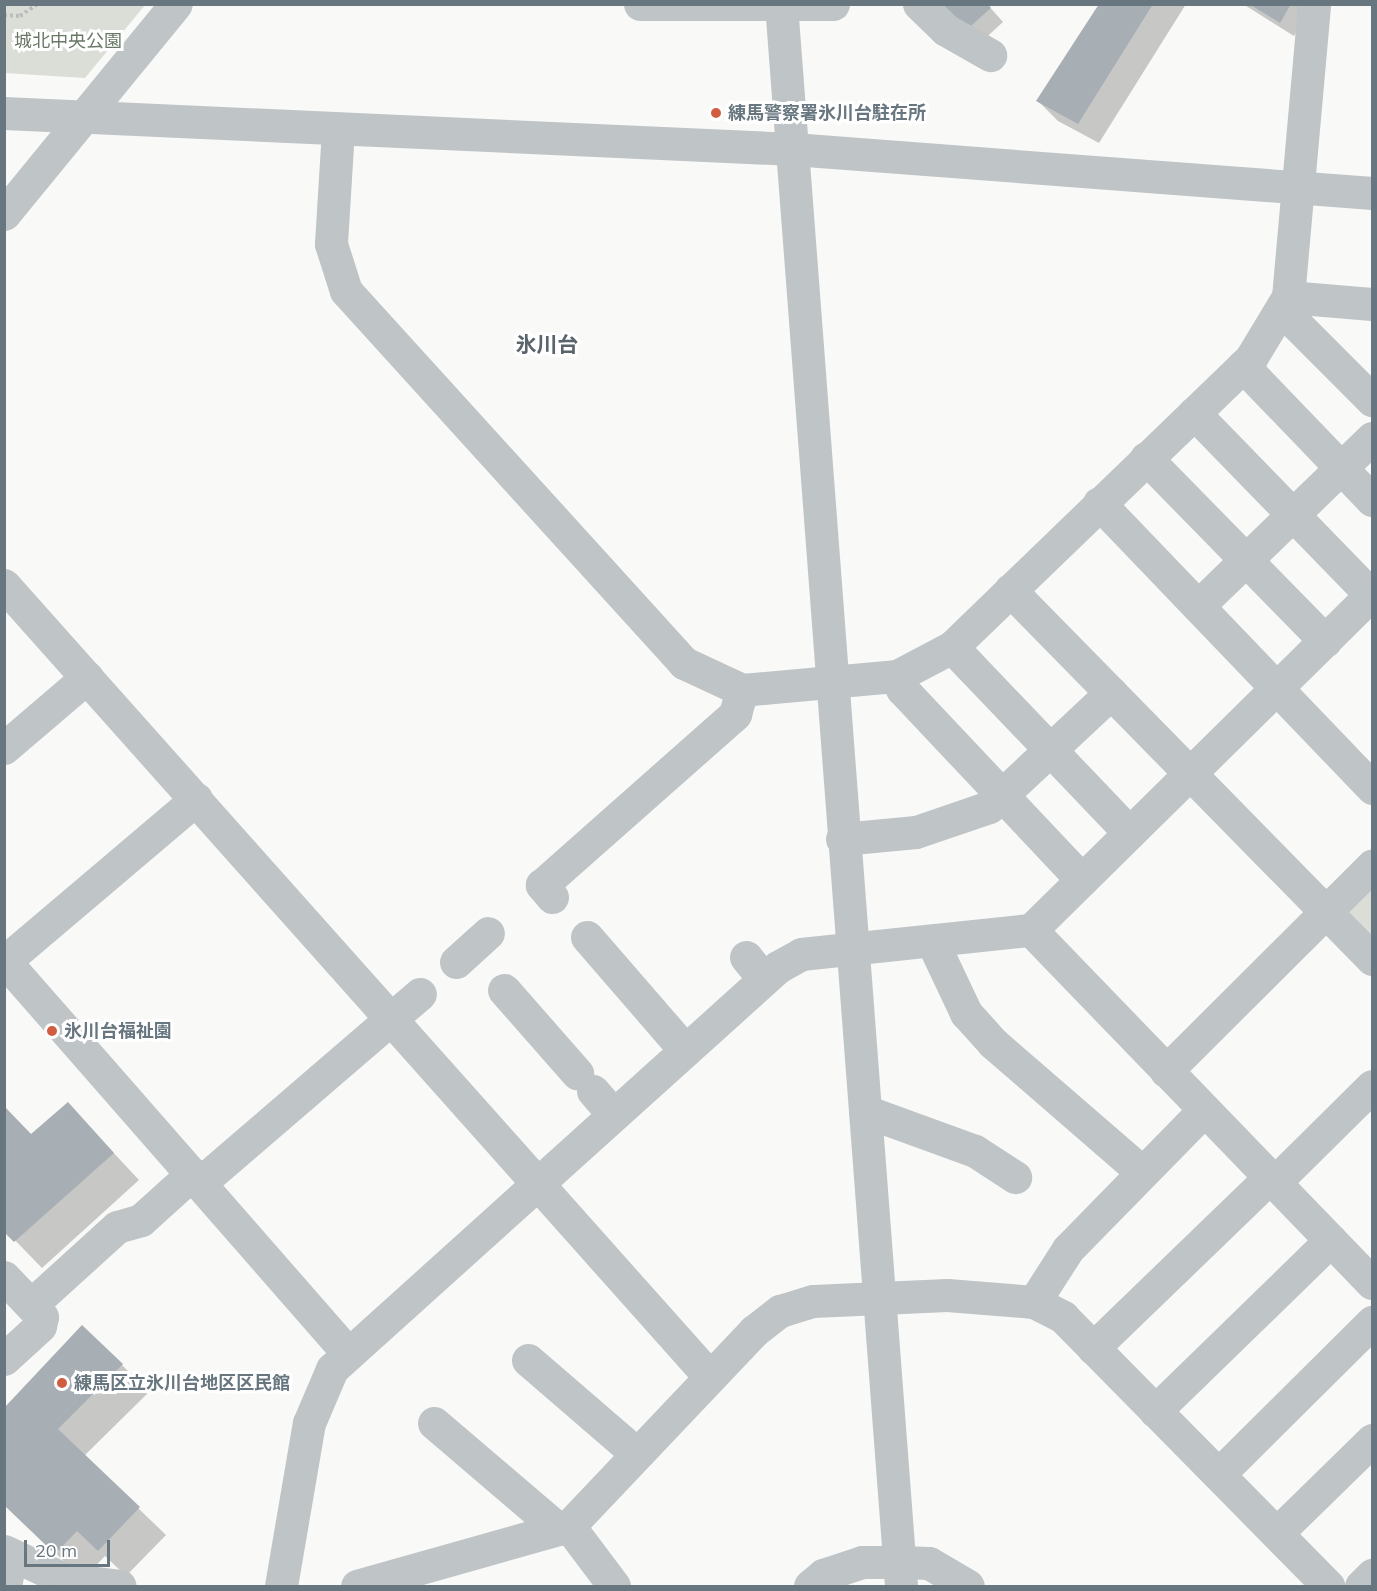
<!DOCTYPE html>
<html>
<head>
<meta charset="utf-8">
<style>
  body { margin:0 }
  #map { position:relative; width:1377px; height:1591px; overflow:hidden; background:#f9f9f8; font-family:Mulish,"Noto Sans JP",sans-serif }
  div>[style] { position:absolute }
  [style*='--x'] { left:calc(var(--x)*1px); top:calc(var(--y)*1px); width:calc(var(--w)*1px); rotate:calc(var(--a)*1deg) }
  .green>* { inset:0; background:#daded7 }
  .shadow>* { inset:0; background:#0003 }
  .building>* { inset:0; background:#a7aeb4 }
  .path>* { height:4px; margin-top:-2px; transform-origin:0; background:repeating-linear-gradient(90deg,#babdc0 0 3px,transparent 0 6px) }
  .minor>* { height:33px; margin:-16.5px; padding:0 16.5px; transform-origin:16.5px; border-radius:16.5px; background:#bfc4c7 }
  .dots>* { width:16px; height:16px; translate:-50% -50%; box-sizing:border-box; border:3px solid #fff; border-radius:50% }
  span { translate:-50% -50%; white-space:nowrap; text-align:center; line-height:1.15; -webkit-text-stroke:6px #fff; paint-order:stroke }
  .park-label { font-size:18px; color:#6a7866 }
  .poi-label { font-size:18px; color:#67767f; font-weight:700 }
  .left { translate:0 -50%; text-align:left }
  .quarter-label { font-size:21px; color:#59646b; font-weight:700 }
  .frame { position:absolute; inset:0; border:6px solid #67767f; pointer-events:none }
  .scale { position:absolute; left:24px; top:1540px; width:86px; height:27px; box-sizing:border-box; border:3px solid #67767f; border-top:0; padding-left:8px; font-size:18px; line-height:21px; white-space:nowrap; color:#67767f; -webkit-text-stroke:4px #fff; paint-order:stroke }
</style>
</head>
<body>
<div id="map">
  <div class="green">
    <div style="clip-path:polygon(4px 5px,5px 4px,145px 5px,85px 78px,5px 73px)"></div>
    <div style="clip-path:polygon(1372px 890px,1372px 940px,1347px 915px)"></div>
  </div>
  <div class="shadow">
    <div style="clip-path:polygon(987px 4px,1003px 22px,979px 44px,966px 30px)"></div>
    <div style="clip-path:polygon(1101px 4px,1186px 4px,1099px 143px,1058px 121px,1038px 101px)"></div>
    <div style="clip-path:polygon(1243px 4px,1308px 4px,1311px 8px,1294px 36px)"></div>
    <div style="clip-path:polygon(68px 1104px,139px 1180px,42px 1268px,4px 1229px,4px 1106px,31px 1136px)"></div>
    <div style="clip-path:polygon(122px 1365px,149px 1392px,84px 1456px,166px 1535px,126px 1576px,105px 1556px,83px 1579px,4px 1505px,4px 1410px)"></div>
  </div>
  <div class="building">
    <div style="clip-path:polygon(940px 4px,988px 4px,991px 8px,965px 31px)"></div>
    <div style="clip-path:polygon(1099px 4px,1153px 4px,1078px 124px,1036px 101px)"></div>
    <div style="clip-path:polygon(1249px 4px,1291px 4px,1280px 23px)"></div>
    <div style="clip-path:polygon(68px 1102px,114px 1153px,14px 1242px,4px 1232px,4px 1106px,31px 1134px)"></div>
    <div style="clip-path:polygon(82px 1325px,123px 1364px,58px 1429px,140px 1507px,98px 1551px,77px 1531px,55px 1554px,4px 1505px,4px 1408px)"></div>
  </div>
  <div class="path">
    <div style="--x:4;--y:15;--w:16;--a:4"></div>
    <div style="--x:20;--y:16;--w:22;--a:-34"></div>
  </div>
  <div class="minor">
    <div style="--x:640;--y:4;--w:193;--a:0"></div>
    <div style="--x:781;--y:4;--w:1587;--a:85.66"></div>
    <div style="--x:919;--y:4;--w:37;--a:44"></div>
    <div style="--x:946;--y:30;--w:51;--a:29.6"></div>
    <div style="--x:4;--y:113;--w:790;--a:2.61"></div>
    <div style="--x:793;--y:149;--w:581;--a:4.35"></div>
    <div style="--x:338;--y:129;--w:115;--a:93.5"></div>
    <div style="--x:331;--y:244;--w:49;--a:72.3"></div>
    <div style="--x:346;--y:291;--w:503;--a:47.74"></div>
    <div style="--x:684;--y:663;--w:64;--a:25"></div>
    <div style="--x:742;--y:690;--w:156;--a:-5.2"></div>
    <div style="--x:897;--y:676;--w:62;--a:-27.8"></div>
    <div style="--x:952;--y:647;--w:416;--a:-44"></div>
    <div style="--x:1251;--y:358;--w:71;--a:-58.8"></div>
    <div style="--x:1288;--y:297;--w:294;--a:-84.9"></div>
    <div style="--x:4;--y:214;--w:271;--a:-50.7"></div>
    <div style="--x:1288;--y:297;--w:84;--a:4.8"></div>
    <div style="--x:1281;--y:309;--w:129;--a:45"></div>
    <div style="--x:1243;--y:366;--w:186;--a:46.1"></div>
    <div style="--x:1194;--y:413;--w:254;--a:45.8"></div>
    <div style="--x:1146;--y:458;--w:256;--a:45.6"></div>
    <div style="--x:1099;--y:503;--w:395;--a:46.2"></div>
    <div style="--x:4;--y:585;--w:1061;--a:48.29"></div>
    <div style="--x:1010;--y:590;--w:517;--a:45.55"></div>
    <div style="--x:1198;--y:606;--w:242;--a:-44"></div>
    <div style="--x:952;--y:647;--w:257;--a:46.3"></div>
    <div style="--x:897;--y:676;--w:14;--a:69"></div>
    <div style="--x:902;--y:689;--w:262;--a:46.7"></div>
    <div style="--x:4;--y:748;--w:109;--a:-40.5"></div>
    <div style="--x:842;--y:839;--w:74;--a:-5.4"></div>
    <div style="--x:916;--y:832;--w:77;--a:-18.9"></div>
    <div style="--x:989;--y:807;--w:167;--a:-43.1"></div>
    <div style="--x:552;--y:897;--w:16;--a:-130"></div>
    <div style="--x:542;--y:885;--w:258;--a:-41.5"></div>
    <div style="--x:735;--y:714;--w:25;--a:-74"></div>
    <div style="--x:1031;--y:930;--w:479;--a:-44.6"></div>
    <div style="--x:587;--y:937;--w:150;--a:49.1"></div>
    <div style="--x:932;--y:941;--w:80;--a:64.7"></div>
    <div style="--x:966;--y:1013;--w:40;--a:48"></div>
    <div style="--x:993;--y:1043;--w:197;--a:40.9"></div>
    <div style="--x:746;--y:957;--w:28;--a:51"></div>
    <div style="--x:4;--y:960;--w:521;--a:48.81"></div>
    <div style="--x:4;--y:962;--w:252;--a:-40.3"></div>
    <div style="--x:456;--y:962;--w:43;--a:-42.2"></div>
    <div style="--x:504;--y:990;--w:111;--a:48.7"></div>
    <div style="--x:1166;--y:1071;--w:291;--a:-44.9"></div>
    <div style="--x:593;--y:1091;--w:30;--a:49"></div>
    <div style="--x:865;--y:1111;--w:117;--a:20"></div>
    <div style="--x:975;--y:1151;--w:48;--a:33"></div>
    <div style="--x:1275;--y:1182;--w:136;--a:-44.7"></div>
    <div style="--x:200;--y:1183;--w:290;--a:-40.7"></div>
    <div style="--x:4;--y:1277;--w:55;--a:46.5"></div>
    <div style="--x:42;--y:1317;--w:9;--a:103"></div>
    <div style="--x:40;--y:1326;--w:49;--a:137.5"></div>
    <div style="--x:1034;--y:1302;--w:63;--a:-57.3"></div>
    <div style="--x:1068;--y:1249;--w:194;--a:-45.6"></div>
    <div style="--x:31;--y:1305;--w:116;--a:-42.2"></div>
    <div style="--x:117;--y:1227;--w:25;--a:-16"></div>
    <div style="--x:141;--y:1220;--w:69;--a:-42"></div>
    <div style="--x:1093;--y:1348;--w:246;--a:-44"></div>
    <div style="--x:528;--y:1360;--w:144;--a:40.8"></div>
    <div style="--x:1155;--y:1411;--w:245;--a:-44.2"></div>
    <div style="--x:434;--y:1423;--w:163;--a:40.5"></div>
    <div style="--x:1219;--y:1474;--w:216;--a:-44.8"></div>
    <div style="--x:569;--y:1526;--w:75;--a:53.1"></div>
    <div style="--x:1277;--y:1533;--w:133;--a:-44.4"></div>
    <div style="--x:4;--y:1551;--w:66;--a:25"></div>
    <div style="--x:64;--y:1579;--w:56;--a:7.1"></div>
    <div style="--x:5;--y:1586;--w:32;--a:-79"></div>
    <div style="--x:281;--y:1586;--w:165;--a:-80.3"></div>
    <div style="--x:309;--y:1423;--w:59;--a:-66.9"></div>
    <div style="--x:332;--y:1369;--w:600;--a:-42.03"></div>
    <div style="--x:778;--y:967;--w:26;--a:-29"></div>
    <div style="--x:801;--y:954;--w:231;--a:-6"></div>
    <div style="--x:1031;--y:930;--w:491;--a:46"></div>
    <div style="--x:357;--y:1586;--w:220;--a:-15.8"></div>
    <div style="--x:569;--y:1526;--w:269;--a:-46.5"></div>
    <div style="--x:754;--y:1331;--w:33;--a:-38"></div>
    <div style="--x:780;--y:1311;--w:34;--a:-17"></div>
    <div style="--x:813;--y:1301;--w:134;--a:-2.6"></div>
    <div style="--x:947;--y:1295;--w:87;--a:4.6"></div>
    <div style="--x:1034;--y:1302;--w:33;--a:27"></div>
    <div style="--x:1063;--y:1317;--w:378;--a:45.4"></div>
    <div style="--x:810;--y:1586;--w:17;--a:-40"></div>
    <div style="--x:823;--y:1575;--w:41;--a:-18.4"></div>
    <div style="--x:862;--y:1562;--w:37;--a:0"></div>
    <div style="--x:899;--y:1562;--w:30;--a:2"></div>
    <div style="--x:929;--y:1563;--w:45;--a:30.5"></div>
    <div style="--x:1361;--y:1586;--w:16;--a:-45"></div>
  </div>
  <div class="dots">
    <div style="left:716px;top:113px;background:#d15c40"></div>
    <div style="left:52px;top:1031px;background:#d15c40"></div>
    <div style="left:62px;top:1383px;background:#d15c40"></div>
  </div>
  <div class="park-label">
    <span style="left:68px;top:41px">城北中央公園</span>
  </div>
  <div class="poi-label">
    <span class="left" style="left:728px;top:113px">練馬警察署氷川台駐在所</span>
    <span class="left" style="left:64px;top:1031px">氷川台福祉園</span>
    <span class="left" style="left:74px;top:1383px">練馬区立氷川台地区区民館</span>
  </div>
  <div class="quarter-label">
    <span style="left:547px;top:344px">氷川台</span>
  </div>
  <div class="frame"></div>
  <div class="scale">20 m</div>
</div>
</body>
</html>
